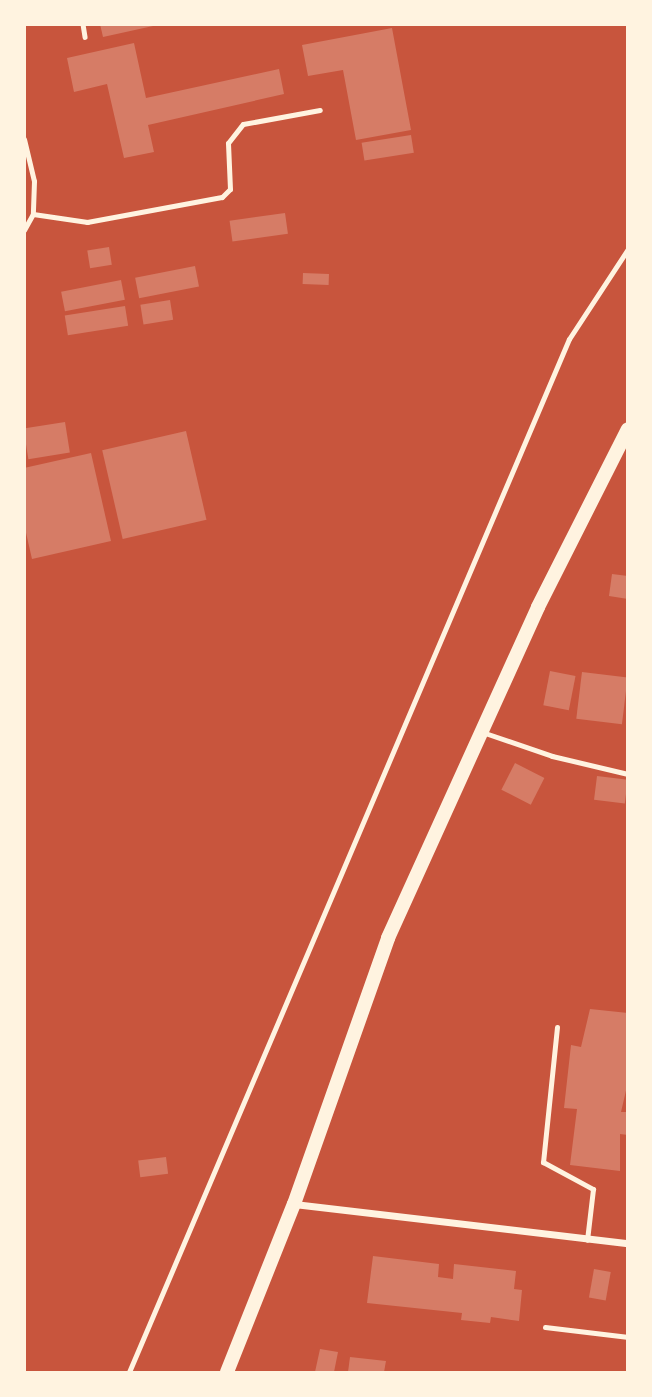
<!DOCTYPE html>
<html>
<head>
<meta charset="utf-8">
<style>
  body { margin:0 }
  #map { position:relative; width:652px; height:1397px; overflow:hidden; background:#c8553d; font-family:"Archivo Narrow",sans-serif }
  div>[style] { position:absolute }
  [style*='--x'] { left:calc(var(--x)*1px); top:calc(var(--y)*1px); width:calc(var(--w)*1px); rotate:calc(var(--a)*1deg) }
  .building>* { inset:0; background:#d67c66; transform-origin:0 0 }
  .path>* { height:4.5px; margin:-2.25px; padding:0 2.25px; transform-origin:2.25px; border-radius:2.25px; background:#fff3e0 }
  .service>* { height:5px; margin:-2.5px; padding:0 2.5px; transform-origin:2.5px; border-radius:2.5px; background:#fff3e0 }
  .minor>* { height:7px; margin:-3.5px; padding:0 3.5px; transform-origin:3.5px; border-radius:3.5px; background:#fff3e0 }
  .secondary>* { height:14px; margin:-7px; padding:0 7px; transform-origin:7px; border-radius:7px; background:#fff3e0 }
  span { translate:-50% -50%; white-space:nowrap; text-align:center; line-height:1.15; -webkit-text-stroke:5px #fff3e0; paint-order:stroke }
  .frame { position:absolute; inset:0; border:26px solid #fff3e0; pointer-events:none }
</style>
</head>
<body>
<div id="map">
  <div class="building">
    <div style="clip-path:polygon(100px 24px,153px 24px,153px 26px,103px 37px)"></div>
    <div style="clip-path:polygon(392px 28px,411px 130px,356px 140px,343px 70px,308px 76px,302px 45px)"></div>
    <div style="clip-path:polygon(134px 43px,146px 98px,279px 69px,284px 94px,148px 125px,154px 152px,124px 158px,107px 84px,74px 92px,67px 58px)"></div>
    <div style="left:411px;top:135px;width:18px;height:50px;rotate:81deg"></div>
    <div style="left:285px;top:213px;width:21px;height:56px;rotate:82deg"></div>
    <div style="left:109px;top:247px;width:18px;height:22px;rotate:81deg"></div>
    <div style="left:195px;top:266px;width:21px;height:61px;rotate:79deg"></div>
    <div style="left:303px;top:273px;width:26px;height:11px;rotate:2deg"></div>
    <div style="left:121px;top:280px;width:20px;height:61px;rotate:79deg"></div>
    <div style="left:170px;top:300px;width:20px;height:30px;rotate:81deg"></div>
    <div style="left:125px;top:306px;width:20px;height:61px;rotate:81deg"></div>
    <div style="left:65px;top:422px;width:31px;height:42px;rotate:81deg"></div>
    <div style="left:186px;top:431px;width:91px;height:86px;rotate:77deg"></div>
    <div style="clip-path:polygon(91px 453px,111px 541px,32px 559px,24px 524px,24px 468px)"></div>
    <div style="clip-path:polygon(612px 574px,628px 576px,628px 599px,609px 596px)"></div>
    <div style="left:550px;top:671px;width:26px;height:35px;rotate:11deg"></div>
    <div style="left:582px;top:672px;width:46px;height:47px;rotate:7deg"></div>
    <div style="left:515px;top:763px;width:33px;height:30px;rotate:27deg"></div>
    <div style="left:597px;top:776px;width:31px;height:24px;rotate:7deg"></div>
    <div style="clip-path:polygon(590px 1009px,628px 1013px,628px 1082px,621px 1112px,628px 1112px,628px 1135px,620px 1134px,620px 1171px,570px 1165px,577px 1109px,564px 1108px,571px 1045px,581px 1047px)"></div>
    <div style="left:166px;top:1157px;width:17px;height:28px;rotate:83deg"></div>
    <div style="clip-path:polygon(373px 1256px,439px 1264px,438px 1277px,453px 1279px,454px 1264px,516px 1271px,514px 1289px,522px 1290px,519px 1321px,491px 1317px,490px 1323px,461px 1320px,462px 1313px,367px 1303px)"></div>
    <div style="left:594px;top:1269px;width:17px;height:29px;rotate:10deg"></div>
    <div style="clip-path:polygon(320px 1349px,338px 1352px,334px 1372px,315px 1372px)"></div>
    <div style="clip-path:polygon(350px 1357px,386px 1361px,384px 1372px,348px 1372px)"></div>
  </div>
  <div class="path">
    <div style="--x:83;--y:24;--w:13;--a:81"></div>
  </div>
  <div class="service">
    <div style="--x:24;--y:139;--w:43;--a:76.6"></div>
    <div style="--x:34;--y:181;--w:33;--a:92"></div>
    <div style="--x:33;--y:214;--w:55;--a:8.4"></div>
    <div style="--x:87;--y:222;--w:137;--a:-10.5"></div>
    <div style="--x:222;--y:197;--w:11;--a:-45"></div>
    <div style="--x:230;--y:189;--w:46;--a:-92.5"></div>
    <div style="--x:228;--y:143;--w:24;--a:-52"></div>
    <div style="--x:243;--y:124;--w:78;--a:-10.3"></div>
    <div style="--x:24;--y:230;--w:18;--a:-61"></div>
    <div style="--x:482;--y:732;--w:74;--a:18.9"></div>
    <div style="--x:552;--y:756;--w:78;--a:13.3"></div>
    <div style="--x:557;--y:1027;--w:136;--a:95.9"></div>
    <div style="--x:543;--y:1162;--w:57;--a:28.4"></div>
    <div style="--x:593;--y:1189;--w:51;--a:96.7"></div>
    <div style="--x:545;--y:1327;--w:84;--a:6.9"></div>
    <div style="--x:129;--y:1372;--w:1123;--a:-66.93"></div>
    <div style="--x:569;--y:339;--w:108;--a:-56.8"></div>
  </div>
  <div class="minor">
    <div style="--x:294;--y:1204;--w:336;--a:6.7"></div>
  </div>
  <div class="secondary">
    <div style="--x:227;--y:1372;--w:181;--a:-68.3"></div>
    <div style="--x:294;--y:1204;--w:282;--a:-70.5"></div>
    <div style="--x:388;--y:938;--w:363;--a:-65.6"></div>
    <div style="--x:538;--y:607;--w:199;--a:-63.2"></div>
  </div>
  <div class="frame"></div>
</div>
</body>
</html>
